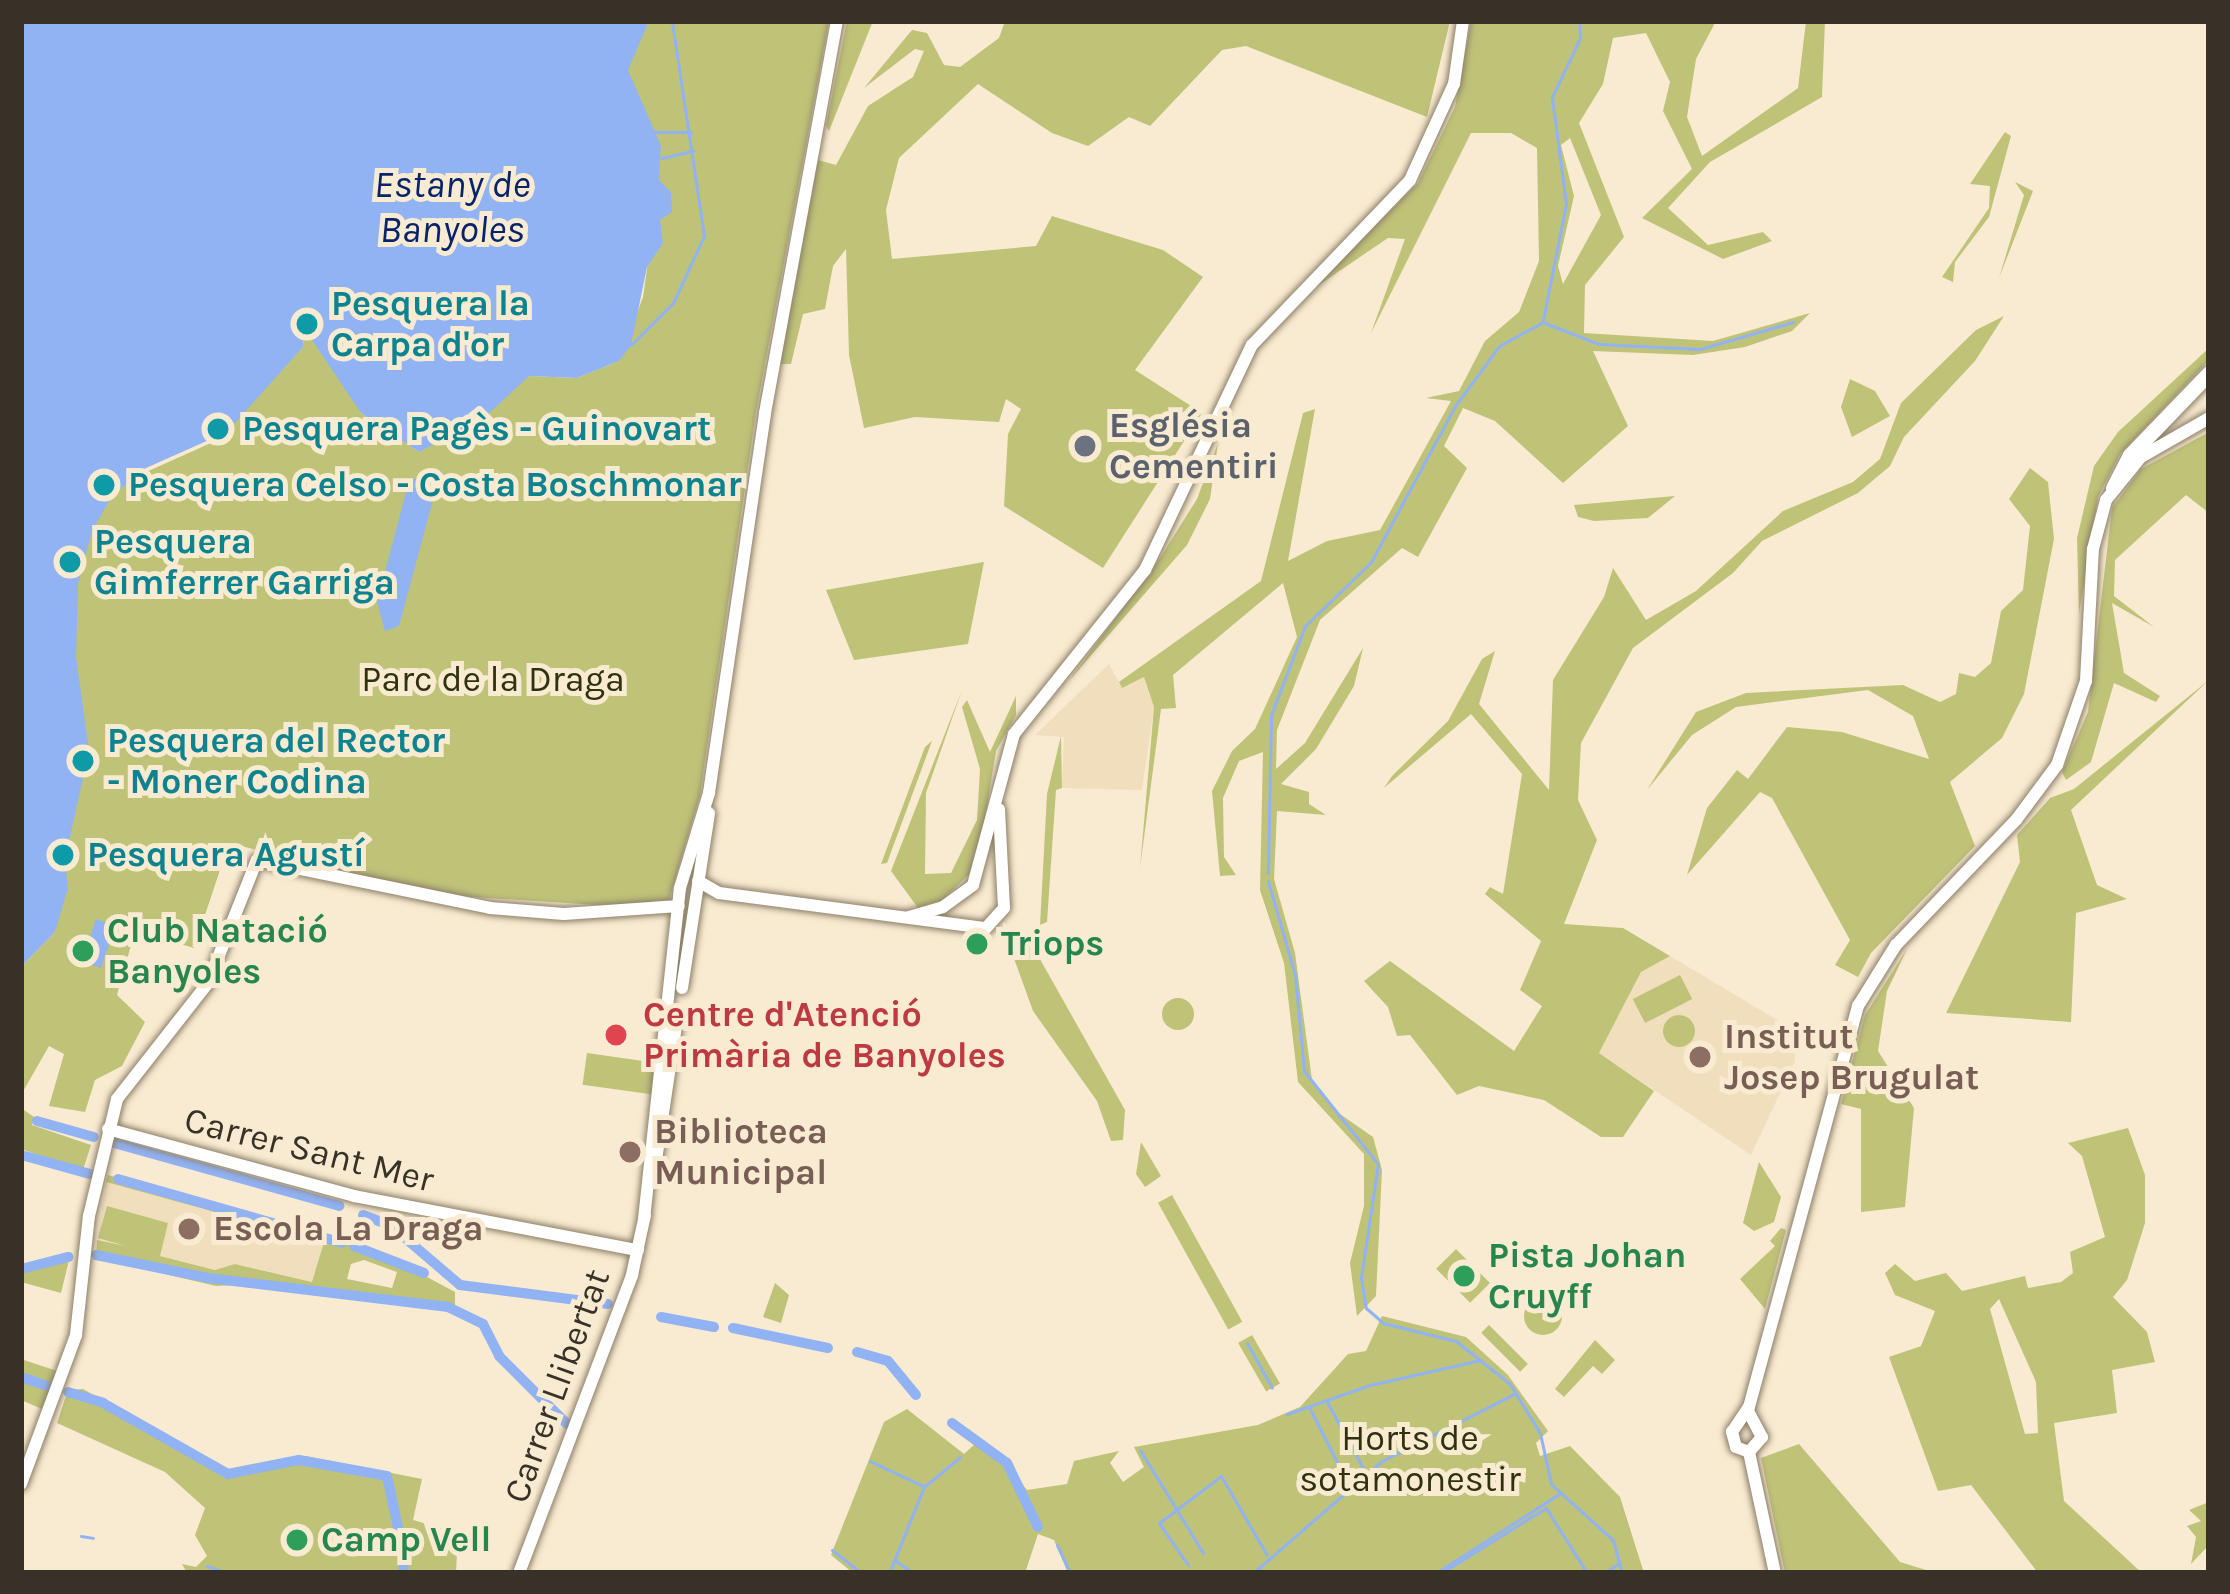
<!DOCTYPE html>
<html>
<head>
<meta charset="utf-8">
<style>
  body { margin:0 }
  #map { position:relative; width:2230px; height:1594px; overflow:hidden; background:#f9ebd1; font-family:Karla,sans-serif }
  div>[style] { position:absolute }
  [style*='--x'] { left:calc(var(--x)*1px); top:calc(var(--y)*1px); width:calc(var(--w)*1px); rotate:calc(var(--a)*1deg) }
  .built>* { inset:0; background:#f0debd }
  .green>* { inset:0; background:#bfc378; transform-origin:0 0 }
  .round { border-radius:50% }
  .water>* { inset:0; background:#91b2f3; transform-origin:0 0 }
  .stream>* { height:3px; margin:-1.5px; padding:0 1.5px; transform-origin:1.5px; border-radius:1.5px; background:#91b2f3 }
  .canal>* { height:10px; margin:-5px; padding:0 5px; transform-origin:5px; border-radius:5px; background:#91b2f3 }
  .roads { filter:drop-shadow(0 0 3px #8c7f68) drop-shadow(0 0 3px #8c7f68) }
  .secondary>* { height:12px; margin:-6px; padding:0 6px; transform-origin:6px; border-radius:6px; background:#fff }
  .highway>* { height:15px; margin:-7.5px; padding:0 7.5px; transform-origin:7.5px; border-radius:7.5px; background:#fff }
  .dots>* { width:33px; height:33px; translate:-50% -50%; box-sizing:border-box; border:6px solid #f9ebd1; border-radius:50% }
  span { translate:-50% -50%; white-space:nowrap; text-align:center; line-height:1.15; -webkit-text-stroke:10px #f9ebd1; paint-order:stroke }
  .culture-label { font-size:36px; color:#0d838f; font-weight:700 }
  .left { translate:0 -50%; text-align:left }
  .worship-label { font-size:36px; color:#5b616d; font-weight:700 }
  .park-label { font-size:36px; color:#30320f }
  .leisure-label { font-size:36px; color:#27864d; font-weight:700 }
  .health-label { font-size:36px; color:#be3a42; font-weight:700 }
  .education-label { font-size:36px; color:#785e54; font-weight:700 }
  .street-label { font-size:36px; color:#373127 }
  .water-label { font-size:39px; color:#07236b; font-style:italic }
  .frame { position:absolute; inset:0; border:24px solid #373127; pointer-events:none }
</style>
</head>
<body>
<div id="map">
  <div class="built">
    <div style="clip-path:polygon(1109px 664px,1122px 688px,1144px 677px,1154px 707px,1142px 790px,1062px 788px,1064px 737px,1035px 735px)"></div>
    <div style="clip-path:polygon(1670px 956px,1794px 1030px,1795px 1061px,1751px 1155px,1599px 1053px,1641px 972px)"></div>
    <div style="clip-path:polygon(106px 1182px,324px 1241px,313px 1282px,236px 1264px,216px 1270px,97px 1240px)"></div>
  </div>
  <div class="green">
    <div style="clip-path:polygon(637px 21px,829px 21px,756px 412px,700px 795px,669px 900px,615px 906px,440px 895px,229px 843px,194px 948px,135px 931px,117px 995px,145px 1022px,122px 1066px,95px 1080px,85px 1112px,49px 1106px,64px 1054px,49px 1046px,21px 1095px,21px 967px,55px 932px,75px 595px,95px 495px,213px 442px,303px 347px,304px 328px,329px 349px,361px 413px,419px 452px,529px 376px,577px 378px,619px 361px,643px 297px,658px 192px,656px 136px,624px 72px)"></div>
    <div style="clip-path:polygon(847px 21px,873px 21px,829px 131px,826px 126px)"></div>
    <div style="clip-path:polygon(1005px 21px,1450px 21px,1427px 117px,1246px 46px,1222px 50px,1150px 126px,1129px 117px,1088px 146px,1052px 133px,978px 84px,899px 158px,886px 210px,892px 259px,1036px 246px,1052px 216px,1163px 250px,1203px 277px,1135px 370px,1202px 413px,1103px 568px,1004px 506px,1008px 434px,1021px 409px,1006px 399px,999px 422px,915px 417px,864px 428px,849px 355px,846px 249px,833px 266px,825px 309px,803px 314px,791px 364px,780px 364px,818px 160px,836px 165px,868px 106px,913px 77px,924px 51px,915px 49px,864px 88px,912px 30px,927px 33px,944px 65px,960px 67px,999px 38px)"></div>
    <div style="clip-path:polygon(evenodd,1471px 21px,1716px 21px,1696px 59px,1687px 117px,1702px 156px,1798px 88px,1806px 21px,1825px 21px,1822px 97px,1710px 162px,1668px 208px,1708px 245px,1763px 232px,1772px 241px,1723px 259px,1642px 218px,1692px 169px,1663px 111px,1670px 82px,1646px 33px,1613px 38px,1603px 84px,1579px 123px,1624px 237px,1585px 285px,1584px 333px,1713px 341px,1810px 313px,1792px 331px,1745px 347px,1693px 355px,1593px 351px,1628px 426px,1563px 483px,1495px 421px,1463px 408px,1444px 446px,1467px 468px,1418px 557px,1402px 548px,1320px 620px,1277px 730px,1276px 769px,1305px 743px,1363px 648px,1354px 686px,1316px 749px,1281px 784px,1309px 792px,1309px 804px,1326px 815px,1277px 811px,1274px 879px,1295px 953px,1312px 1080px,1337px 1112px,1373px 1137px,1382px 1170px,1376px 1296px,1357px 1316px,1350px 1263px,1364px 1206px,1364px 1154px,1298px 1082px,1284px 963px,1260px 890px,1263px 752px,1239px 761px,1223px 798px,1224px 857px,1236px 875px,1220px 876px,1212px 791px,1232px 751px,1255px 729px,1297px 637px,1283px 583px,1173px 675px,1176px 708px,1161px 709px,1140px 868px,1154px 707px,1144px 677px,1122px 688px,1119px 682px,1261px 581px,1303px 413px,1315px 409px,1288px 561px,1327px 541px,1380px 530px,1451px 401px,1426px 398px,1459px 391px,1485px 341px,1519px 312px,1539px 261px,1537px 148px,1511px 133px,1471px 133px,1371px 333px,1405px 239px,1388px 238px,1310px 291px,1418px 183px,1455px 107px,1471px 21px,1570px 138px,1601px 215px,1563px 284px,1558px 266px,1574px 196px,1561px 145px,1570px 138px)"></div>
    <div style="clip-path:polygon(2005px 132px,2011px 136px,1989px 217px,1955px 262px,1953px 282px,1942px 277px,1989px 208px,1990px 186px,1970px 184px)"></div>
    <div style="clip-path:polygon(2015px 182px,2033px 191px,1999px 278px,2024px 195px)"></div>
    <div style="clip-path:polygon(2004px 316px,1975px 361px,1904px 437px,1890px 466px,1858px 493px,1762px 541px,1733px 573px,1633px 648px,1581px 743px,1578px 800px,1597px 840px,1564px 924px,1623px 928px,1670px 956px,1641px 972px,1599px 1053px,1654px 1091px,1623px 1137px,1601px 1137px,1544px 1100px,1479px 1086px,1457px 1095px,1410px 1035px,1397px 1036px,1388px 1007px,1364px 981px,1390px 961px,1514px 1051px,1542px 1006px,1520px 990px,1541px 941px,1485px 894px,1490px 887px,1503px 894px,1522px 774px,1471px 714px,1384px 788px,1392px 776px,1448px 721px,1482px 659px,1495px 651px,1479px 704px,1549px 790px,1553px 680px,1604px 597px,1613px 568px,1646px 620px,1696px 591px,1783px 511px,1853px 482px,1880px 459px,1901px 403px,1976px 330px)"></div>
    <div style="clip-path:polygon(2209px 348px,2209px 360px,2120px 454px,2098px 497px,2079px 614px,2077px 538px,2094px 466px,2118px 432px)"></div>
    <div style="clip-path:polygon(1850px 379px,1875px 391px,1890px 416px,1852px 437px,1841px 407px)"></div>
    <div style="clip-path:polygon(2209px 432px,2209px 513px,2186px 495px,2115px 560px,2114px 596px,2154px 627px,2112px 603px,2124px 673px,2160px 696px,2156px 702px,2114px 683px,2091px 762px,2066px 780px,2062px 772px,2088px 712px,2112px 508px,2141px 469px)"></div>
    <div style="clip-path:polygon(1218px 443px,1210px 499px,1187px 545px,1068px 682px,1160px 558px,1197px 499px)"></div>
    <div style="clip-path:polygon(2030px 468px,2048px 482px,2054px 539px,2024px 694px,2002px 738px,1950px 782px,1975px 846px,1871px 953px,1858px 977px,1835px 965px,1850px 940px,1772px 798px,1760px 792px,1687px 875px,1707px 808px,1737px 770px,1748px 779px,1787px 727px,1842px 732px,1929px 759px,1913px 716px,1868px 690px,1736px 707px,1692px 735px,1647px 790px,1696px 712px,1746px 693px,1903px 685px,1940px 702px,1956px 694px,1959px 673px,1975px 677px,1991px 663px,2001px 611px,2023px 590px,2030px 526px,2009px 499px)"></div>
    <div style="clip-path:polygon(1675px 496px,1648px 518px,1594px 521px,1578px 517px,1574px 505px)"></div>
    <div style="clip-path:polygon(984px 562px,968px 644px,854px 660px,826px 590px)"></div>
    <div style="clip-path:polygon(2209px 680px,2071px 810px,2097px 885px,2127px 899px,2076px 913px,2071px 1022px,1946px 1013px,2020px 862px,2017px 835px,2050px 798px,2074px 789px)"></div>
    <div style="clip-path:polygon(962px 690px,926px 793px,925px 874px,951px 873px,977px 820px,980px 769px,962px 707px,967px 700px,990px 752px,1016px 696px,1016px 715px,996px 751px,977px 867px,942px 900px,918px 908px,891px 871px)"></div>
    <div style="clip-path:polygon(1061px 736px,1062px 788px,1056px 790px,1047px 922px,1040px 925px,1047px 794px)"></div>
    <div style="clip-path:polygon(932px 741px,887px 863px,881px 864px,925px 747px)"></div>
    <div style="clip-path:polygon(1008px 942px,1032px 945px,1125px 1110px,1123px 1140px,1111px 1141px,1097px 1101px,1033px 1011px)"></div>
    <div style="clip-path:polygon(1907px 949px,1887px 991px,1878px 1051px,1914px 1108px,1905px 1207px,1861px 1212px,1861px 1109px,1841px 1104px,1865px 1015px)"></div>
    <div style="left:1680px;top:975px;width:27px;height:53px;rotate:63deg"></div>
    <div class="round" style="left:1162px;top:998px;width:32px;height:32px"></div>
    <div class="round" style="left:1663px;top:1015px;width:32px;height:32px"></div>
    <div style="left:587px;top:1053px;width:71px;height:32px;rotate:8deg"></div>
    <div style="clip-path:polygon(21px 1108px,34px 1117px,32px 1125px,91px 1145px,83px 1170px,21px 1149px)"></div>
    <div style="clip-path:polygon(evenodd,2128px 1128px,2145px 1175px,2145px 1223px,2127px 1280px,2113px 1297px,2147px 1332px,2155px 1362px,2112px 1370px,2117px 1413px,2054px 1423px,2064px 1501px,2142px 1573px,2038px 1573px,1971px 1485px,1938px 1491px,1889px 1357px,1921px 1346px,1935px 1311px,1895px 1295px,1885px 1273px,1895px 1264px,1915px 1281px,1946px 1273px,1962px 1291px,2025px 1276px,2028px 1288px,2061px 1282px,2073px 1273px,2070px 1252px,2105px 1237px,2082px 1156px,2068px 1143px,2128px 1128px,1999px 1299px,2036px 1382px,2038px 1433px,2025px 1434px,1990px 1309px,1999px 1299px)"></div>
    <div style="clip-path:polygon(1141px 1142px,1161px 1176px,1145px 1187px,1136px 1174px)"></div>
    <div style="clip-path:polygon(1759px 1162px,1781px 1197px,1774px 1222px,1754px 1231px,1743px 1223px)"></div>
    <div style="clip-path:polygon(evenodd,108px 1175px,388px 1256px,455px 1292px,455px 1311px,253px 1284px,216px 1286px,96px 1258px,97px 1240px,126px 1246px,98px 1238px,107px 1206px,168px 1223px,160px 1256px,215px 1270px,235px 1264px,312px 1282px,324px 1242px,106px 1182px,108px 1175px,364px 1260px,397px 1272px,392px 1288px,347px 1279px,351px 1264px,364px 1260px)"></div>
    <div style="left:1172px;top:1195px;width:145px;height:16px;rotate:61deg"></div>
    <div style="clip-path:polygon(1781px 1228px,1786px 1230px,1765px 1309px,1740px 1279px,1775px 1246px,1770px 1241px)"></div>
    <div style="left:1456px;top:1249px;width:48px;height:28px;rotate:45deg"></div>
    <div style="clip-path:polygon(71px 1252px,61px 1293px,21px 1282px,21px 1263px,35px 1267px)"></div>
    <div style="clip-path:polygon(775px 1283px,789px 1295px,781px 1323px,763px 1317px)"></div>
    <div class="round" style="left:1524px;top:1297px;width:38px;height:38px"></div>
    <div style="clip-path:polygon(1382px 1316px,1466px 1337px,1508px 1375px,1548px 1431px,1536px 1443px,1540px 1456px,1570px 1446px,1620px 1497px,1644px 1573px,1068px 1573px,1054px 1540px,1038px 1534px,1025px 1573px,853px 1573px,831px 1555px,884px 1422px,907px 1409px,964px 1454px,978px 1441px,996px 1451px,1027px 1490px,1067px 1484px,1074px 1461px,1119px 1451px,1110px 1463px,1123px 1482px,1144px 1467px,1134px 1447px,1258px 1425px,1300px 1407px,1348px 1354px,1366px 1351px)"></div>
    <div style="left:1489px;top:1325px;width:55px;height:11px;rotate:45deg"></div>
    <div style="left:1252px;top:1335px;width:56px;height:16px;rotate:60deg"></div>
    <div style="clip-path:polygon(1595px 1340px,1615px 1360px,1602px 1374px,1593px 1366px,1564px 1397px,1555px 1389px)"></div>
    <div style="clip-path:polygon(21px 1359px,57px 1371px,42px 1409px,21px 1400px)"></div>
    <div style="clip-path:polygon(83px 1389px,231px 1472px,306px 1456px,422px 1479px,413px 1520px,458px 1533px,456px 1573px,187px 1573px,182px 1564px,196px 1567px,207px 1556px,195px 1535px,205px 1508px,165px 1472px,57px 1423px,68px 1390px)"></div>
    <div style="clip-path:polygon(1799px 1444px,1900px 1562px,1936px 1573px,1785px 1573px,1761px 1458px)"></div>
    <div style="clip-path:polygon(2209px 1502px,2209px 1545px,2191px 1564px,2196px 1537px,2187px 1526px,2201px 1521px,2189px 1510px)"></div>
  </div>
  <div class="water">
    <div style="clip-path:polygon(21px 21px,649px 21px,628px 70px,661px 146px,659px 180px,671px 192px,672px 212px,660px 220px,663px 243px,647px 267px,631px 345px,619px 361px,577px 378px,529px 376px,485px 417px,419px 452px,361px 413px,304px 328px,303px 347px,227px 432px,146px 468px,112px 496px,92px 531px,78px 584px,76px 657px,89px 750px,65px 860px,68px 888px,55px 932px,21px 967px)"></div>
    <div style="clip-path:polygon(441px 470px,399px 626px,385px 631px,377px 602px,409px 481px)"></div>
    <div style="left:96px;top:919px;width:20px;height:45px;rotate:18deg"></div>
  </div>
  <div class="stream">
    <div style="--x:654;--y:132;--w:37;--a:0"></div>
    <div style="--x:662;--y:158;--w:32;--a:-13"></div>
    <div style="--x:1543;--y:320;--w:118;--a:-78.8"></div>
    <div style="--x:1566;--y:204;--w:108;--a:-97.5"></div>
    <div style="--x:1552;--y:97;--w:65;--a:-64.6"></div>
    <div style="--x:1580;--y:38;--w:17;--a:-93"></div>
    <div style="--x:1545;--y:323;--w:58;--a:21.3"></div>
    <div style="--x:1599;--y:344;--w:101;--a:2.8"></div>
    <div style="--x:1700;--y:349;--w:97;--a:-16.2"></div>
    <div style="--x:631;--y:345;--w:59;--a:-45"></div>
    <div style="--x:673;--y:303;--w:74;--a:-65.2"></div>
    <div style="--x:704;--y:236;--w:217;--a:-98.5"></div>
    <div style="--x:1268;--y:873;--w:158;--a:-88.9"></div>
    <div style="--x:1271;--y:715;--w:95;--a:-69.1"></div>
    <div style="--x:1305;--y:626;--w:92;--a:-44.1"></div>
    <div style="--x:1371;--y:562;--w:177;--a:-61.7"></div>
    <div style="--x:1455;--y:406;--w:74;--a:-53.7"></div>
    <div style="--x:1499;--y:346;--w:50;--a:-28.6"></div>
    <div style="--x:1268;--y:881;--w:98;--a:74"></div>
    <div style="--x:1295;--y:975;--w:96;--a:84.6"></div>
    <div style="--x:1304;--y:1071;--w:119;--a:51.5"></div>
    <div style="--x:1378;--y:1164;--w:115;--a:98.5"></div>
    <div style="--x:1361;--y:1278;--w:30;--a:81"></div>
    <div style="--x:1366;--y:1308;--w:23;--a:41"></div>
    <div style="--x:1383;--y:1323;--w:75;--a:13.9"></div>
    <div style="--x:1456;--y:1341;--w:69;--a:38.5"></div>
    <div style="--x:1510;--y:1384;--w:57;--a:58.5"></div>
    <div style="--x:1540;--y:1433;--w:52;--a:77.8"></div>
    <div style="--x:1551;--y:1484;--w:84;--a:42.1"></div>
    <div style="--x:1613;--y:1540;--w:34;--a:75"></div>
    <div style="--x:1247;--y:1343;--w:51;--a:60.9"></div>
    <div style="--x:1326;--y:1400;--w:80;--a:61.5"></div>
    <div style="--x:1309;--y:1407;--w:86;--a:63.1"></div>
    <div style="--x:1287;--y:1414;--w:88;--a:-19.3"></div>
    <div style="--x:1370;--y:1385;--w:113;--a:-12.8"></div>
    <div style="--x:1140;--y:1450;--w:121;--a:58.5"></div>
    <div style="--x:870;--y:1461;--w:59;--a:25.3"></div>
    <div style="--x:81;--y:1536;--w:12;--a:9"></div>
    <div style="--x:1057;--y:1545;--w:31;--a:65"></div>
    <div style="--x:832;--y:1550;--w:37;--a:38"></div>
    <div style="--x:896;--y:1561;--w:21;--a:35"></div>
    <div style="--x:1188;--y:1565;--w:51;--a:-124.6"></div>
    <div style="--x:1159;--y:1523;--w:78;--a:-37.2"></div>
    <div style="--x:1221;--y:1476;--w:91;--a:59.8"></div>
    <div style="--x:207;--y:1566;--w:21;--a:19"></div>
    <div style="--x:889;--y:1573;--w:93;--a:-67.9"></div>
    <div style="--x:924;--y:1487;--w:47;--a:-39.8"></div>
    <div style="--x:1253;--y:1573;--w:171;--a:-41"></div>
    <div style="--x:1382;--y:1461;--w:150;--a:-26.9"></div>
    <div style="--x:1344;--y:1573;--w:1;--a:0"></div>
    <div style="--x:1436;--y:1573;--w:146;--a:-32.7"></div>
    <div style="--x:1441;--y:1573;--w:123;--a:-31.8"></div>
    <div style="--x:1546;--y:1508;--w:77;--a:57.8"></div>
    <div style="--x:1604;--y:1573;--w:17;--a:-33"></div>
  </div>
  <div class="canal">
    <div style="--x:37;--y:1121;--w:59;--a:15.7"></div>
    <div style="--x:114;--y:1143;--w:234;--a:15.6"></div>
    <div style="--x:25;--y:1156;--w:67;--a:15.5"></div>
    <div style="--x:118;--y:1179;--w:233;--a:15.9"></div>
    <div style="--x:363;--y:1215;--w:30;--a:21"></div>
    <div style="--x:391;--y:1226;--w:91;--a:40.5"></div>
    <div style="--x:460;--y:1285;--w:149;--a:7.3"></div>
    <div style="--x:354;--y:1246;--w:75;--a:21.1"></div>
    <div style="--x:96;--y:1255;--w:114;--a:11.6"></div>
    <div style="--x:208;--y:1278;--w:242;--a:6.9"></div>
    <div style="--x:448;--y:1307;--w:39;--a:26"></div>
    <div style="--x:483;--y:1324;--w:36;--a:63"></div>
    <div style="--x:499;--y:1356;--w:96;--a:45"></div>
    <div style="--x:21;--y:1269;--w:49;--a:-14.3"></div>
    <div style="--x:661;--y:1317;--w:54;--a:10.7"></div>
    <div style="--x:733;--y:1328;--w:97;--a:11.9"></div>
    <div style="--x:857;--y:1352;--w:32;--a:16"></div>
    <div style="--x:888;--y:1361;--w:44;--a:50.5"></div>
    <div style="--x:21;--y:1377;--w:31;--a:19"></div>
    <div style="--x:68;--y:1392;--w:37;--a:17"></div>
    <div style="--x:103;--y:1403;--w:144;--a:29.6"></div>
    <div style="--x:228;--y:1474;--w:72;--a:-11.2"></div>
    <div style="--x:299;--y:1460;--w:89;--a:10.3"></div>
    <div style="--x:387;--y:1476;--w:67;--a:78"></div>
    <div style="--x:952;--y:1423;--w:68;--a:36"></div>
    <div style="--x:1007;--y:1463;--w:71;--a:64.2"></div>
    <div style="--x:403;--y:1563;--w:10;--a:84"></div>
  </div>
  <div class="roads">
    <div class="secondary">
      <div style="--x:698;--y:881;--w:24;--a:30"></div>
      <div style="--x:719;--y:893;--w:269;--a:7.5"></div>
      <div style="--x:986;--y:928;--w:27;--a:-48"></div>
      <div style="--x:1004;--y:908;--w:99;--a:-92.9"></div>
      <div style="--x:909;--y:917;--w:35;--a:-16"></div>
      <div style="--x:943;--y:907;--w:37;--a:-36"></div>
      <div style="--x:973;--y:885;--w:156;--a:-74.8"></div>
      <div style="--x:1014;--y:734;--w:210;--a:-51.4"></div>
      <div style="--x:1145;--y:570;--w:249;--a:-64.6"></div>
      <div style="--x:1252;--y:345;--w:228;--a:-46.2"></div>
      <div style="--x:1410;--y:180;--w:106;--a:-65.4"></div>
      <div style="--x:1454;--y:84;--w:64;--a:-81.9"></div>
      <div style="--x:682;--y:988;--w:177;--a:-81.2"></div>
      <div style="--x:108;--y:1129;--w:255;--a:15.2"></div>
      <div style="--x:354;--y:1196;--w:289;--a:10.8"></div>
      <div style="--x:656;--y:1160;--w:135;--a:-81.5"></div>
      <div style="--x:644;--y:1219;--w:333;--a:-83.8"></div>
      <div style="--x:680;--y:888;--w:99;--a:-73"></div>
      <div style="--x:709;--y:793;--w:384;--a:-81.6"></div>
      <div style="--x:765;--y:413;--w:399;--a:-79.6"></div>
      <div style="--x:1748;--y:1411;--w:30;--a:62"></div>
      <div style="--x:1762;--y:1437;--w:20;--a:131"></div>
      <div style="--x:1749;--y:1452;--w:14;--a:-159"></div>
      <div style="--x:1736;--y:1447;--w:16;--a:-105"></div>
      <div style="--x:1732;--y:1432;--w:30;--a:-56"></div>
      <div style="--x:1749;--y:1407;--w:416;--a:-74.8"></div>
      <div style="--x:1858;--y:1006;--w:72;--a:-58.1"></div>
      <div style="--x:1896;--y:945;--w:173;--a:-46.2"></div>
      <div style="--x:2016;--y:820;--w:69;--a:-53.3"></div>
      <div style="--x:2057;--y:765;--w:89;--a:-71"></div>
      <div style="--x:2086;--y:681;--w:132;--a:-87"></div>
      <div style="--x:2093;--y:549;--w:51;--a:-75.1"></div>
      <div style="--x:2106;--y:500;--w:55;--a:-50.9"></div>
      <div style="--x:2141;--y:457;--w:78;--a:-29.8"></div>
      <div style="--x:1749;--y:1452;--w:124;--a:77.9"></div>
      <div style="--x:21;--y:1484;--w:159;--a:-69.7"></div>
      <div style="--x:76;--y:1335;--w:120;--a:-83.8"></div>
      <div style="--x:89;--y:1216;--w:120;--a:-76.5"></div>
      <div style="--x:117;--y:1099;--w:147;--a:-51.9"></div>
      <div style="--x:208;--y:983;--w:132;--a:-68.3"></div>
      <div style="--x:257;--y:860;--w:238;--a:11.6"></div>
      <div style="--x:490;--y:908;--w:74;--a:4.6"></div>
      <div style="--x:564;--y:914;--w:115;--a:-4"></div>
      <div style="--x:519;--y:1573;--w:319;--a:-69.2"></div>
      <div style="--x:632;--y:1275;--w:61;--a:-77.8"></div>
    </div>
    <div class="highway">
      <div style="--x:2113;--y:488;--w:37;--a:-63"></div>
      <div style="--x:2130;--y:455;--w:114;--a:-46.1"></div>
    </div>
  </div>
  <div class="dots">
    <div style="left:307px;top:324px;background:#0f9aa8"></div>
    <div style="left:218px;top:429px;background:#0f9aa8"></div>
    <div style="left:1085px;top:446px;background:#6b7280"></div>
    <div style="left:104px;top:485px;background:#0f9aa8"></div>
    <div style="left:70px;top:562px;background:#0f9aa8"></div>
    <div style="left:83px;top:761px;background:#0f9aa8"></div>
    <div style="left:63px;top:855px;background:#0f9aa8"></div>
    <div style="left:977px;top:944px;background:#2e9e5b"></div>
    <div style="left:83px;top:951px;background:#2e9e5b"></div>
    <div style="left:616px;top:1035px;background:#e0444e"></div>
    <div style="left:1700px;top:1057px;background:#8d6e63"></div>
    <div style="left:630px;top:1152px;background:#8d6e63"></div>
    <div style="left:189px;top:1229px;background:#8d6e63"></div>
    <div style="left:1464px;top:1276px;background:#2e9e5b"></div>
    <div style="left:297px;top:1540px;background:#2e9e5b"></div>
  </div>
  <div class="culture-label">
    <span class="left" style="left:331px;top:324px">Pesquera la<br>Carpa d'or</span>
    <span class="left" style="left:242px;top:429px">Pesquera Pagès - Guinovart</span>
    <span class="left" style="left:128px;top:485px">Pesquera Celso - Costa Boschmonar</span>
    <span class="left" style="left:94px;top:562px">Pesquera<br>Gimferrer Garriga</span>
    <span class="left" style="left:107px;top:761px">Pesquera del Rector<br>- Moner Codina</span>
    <span class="left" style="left:87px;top:855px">Pesquera Agustí</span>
  </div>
  <div class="worship-label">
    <span class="left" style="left:1109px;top:446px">Església<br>Cementiri</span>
  </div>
  <div class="park-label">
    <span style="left:493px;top:680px">Parc de la Draga</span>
    <span style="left:1410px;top:1459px">Horts de<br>sotamonestir</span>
  </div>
  <div class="leisure-label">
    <span class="left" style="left:107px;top:951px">Club Natació<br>Banyoles</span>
    <span class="left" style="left:1001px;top:944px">Triops</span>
    <span class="left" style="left:1488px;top:1276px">Pista Johan<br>Cruyff</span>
    <span class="left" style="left:321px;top:1540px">Camp Vell</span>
  </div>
  <div class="health-label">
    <span class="left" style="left:643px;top:1035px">Centre d'Atenció<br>Primària de Banyoles</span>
  </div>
  <div class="education-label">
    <span class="left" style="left:1724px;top:1057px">Institut<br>Josep Brugulat</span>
    <span class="left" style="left:654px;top:1152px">Biblioteca<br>Municipal</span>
    <span class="left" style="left:213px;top:1229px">Escola La Draga</span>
  </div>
  <div class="street-label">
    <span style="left:309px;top:1150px;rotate:14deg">Carrer Sant Mer</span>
    <span style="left:557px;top:1386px;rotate:-70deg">Carrer Llibertat</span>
  </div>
  <div class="water-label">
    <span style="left:452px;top:207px">Estany de<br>Banyoles</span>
  </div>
  <div class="frame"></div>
</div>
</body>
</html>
